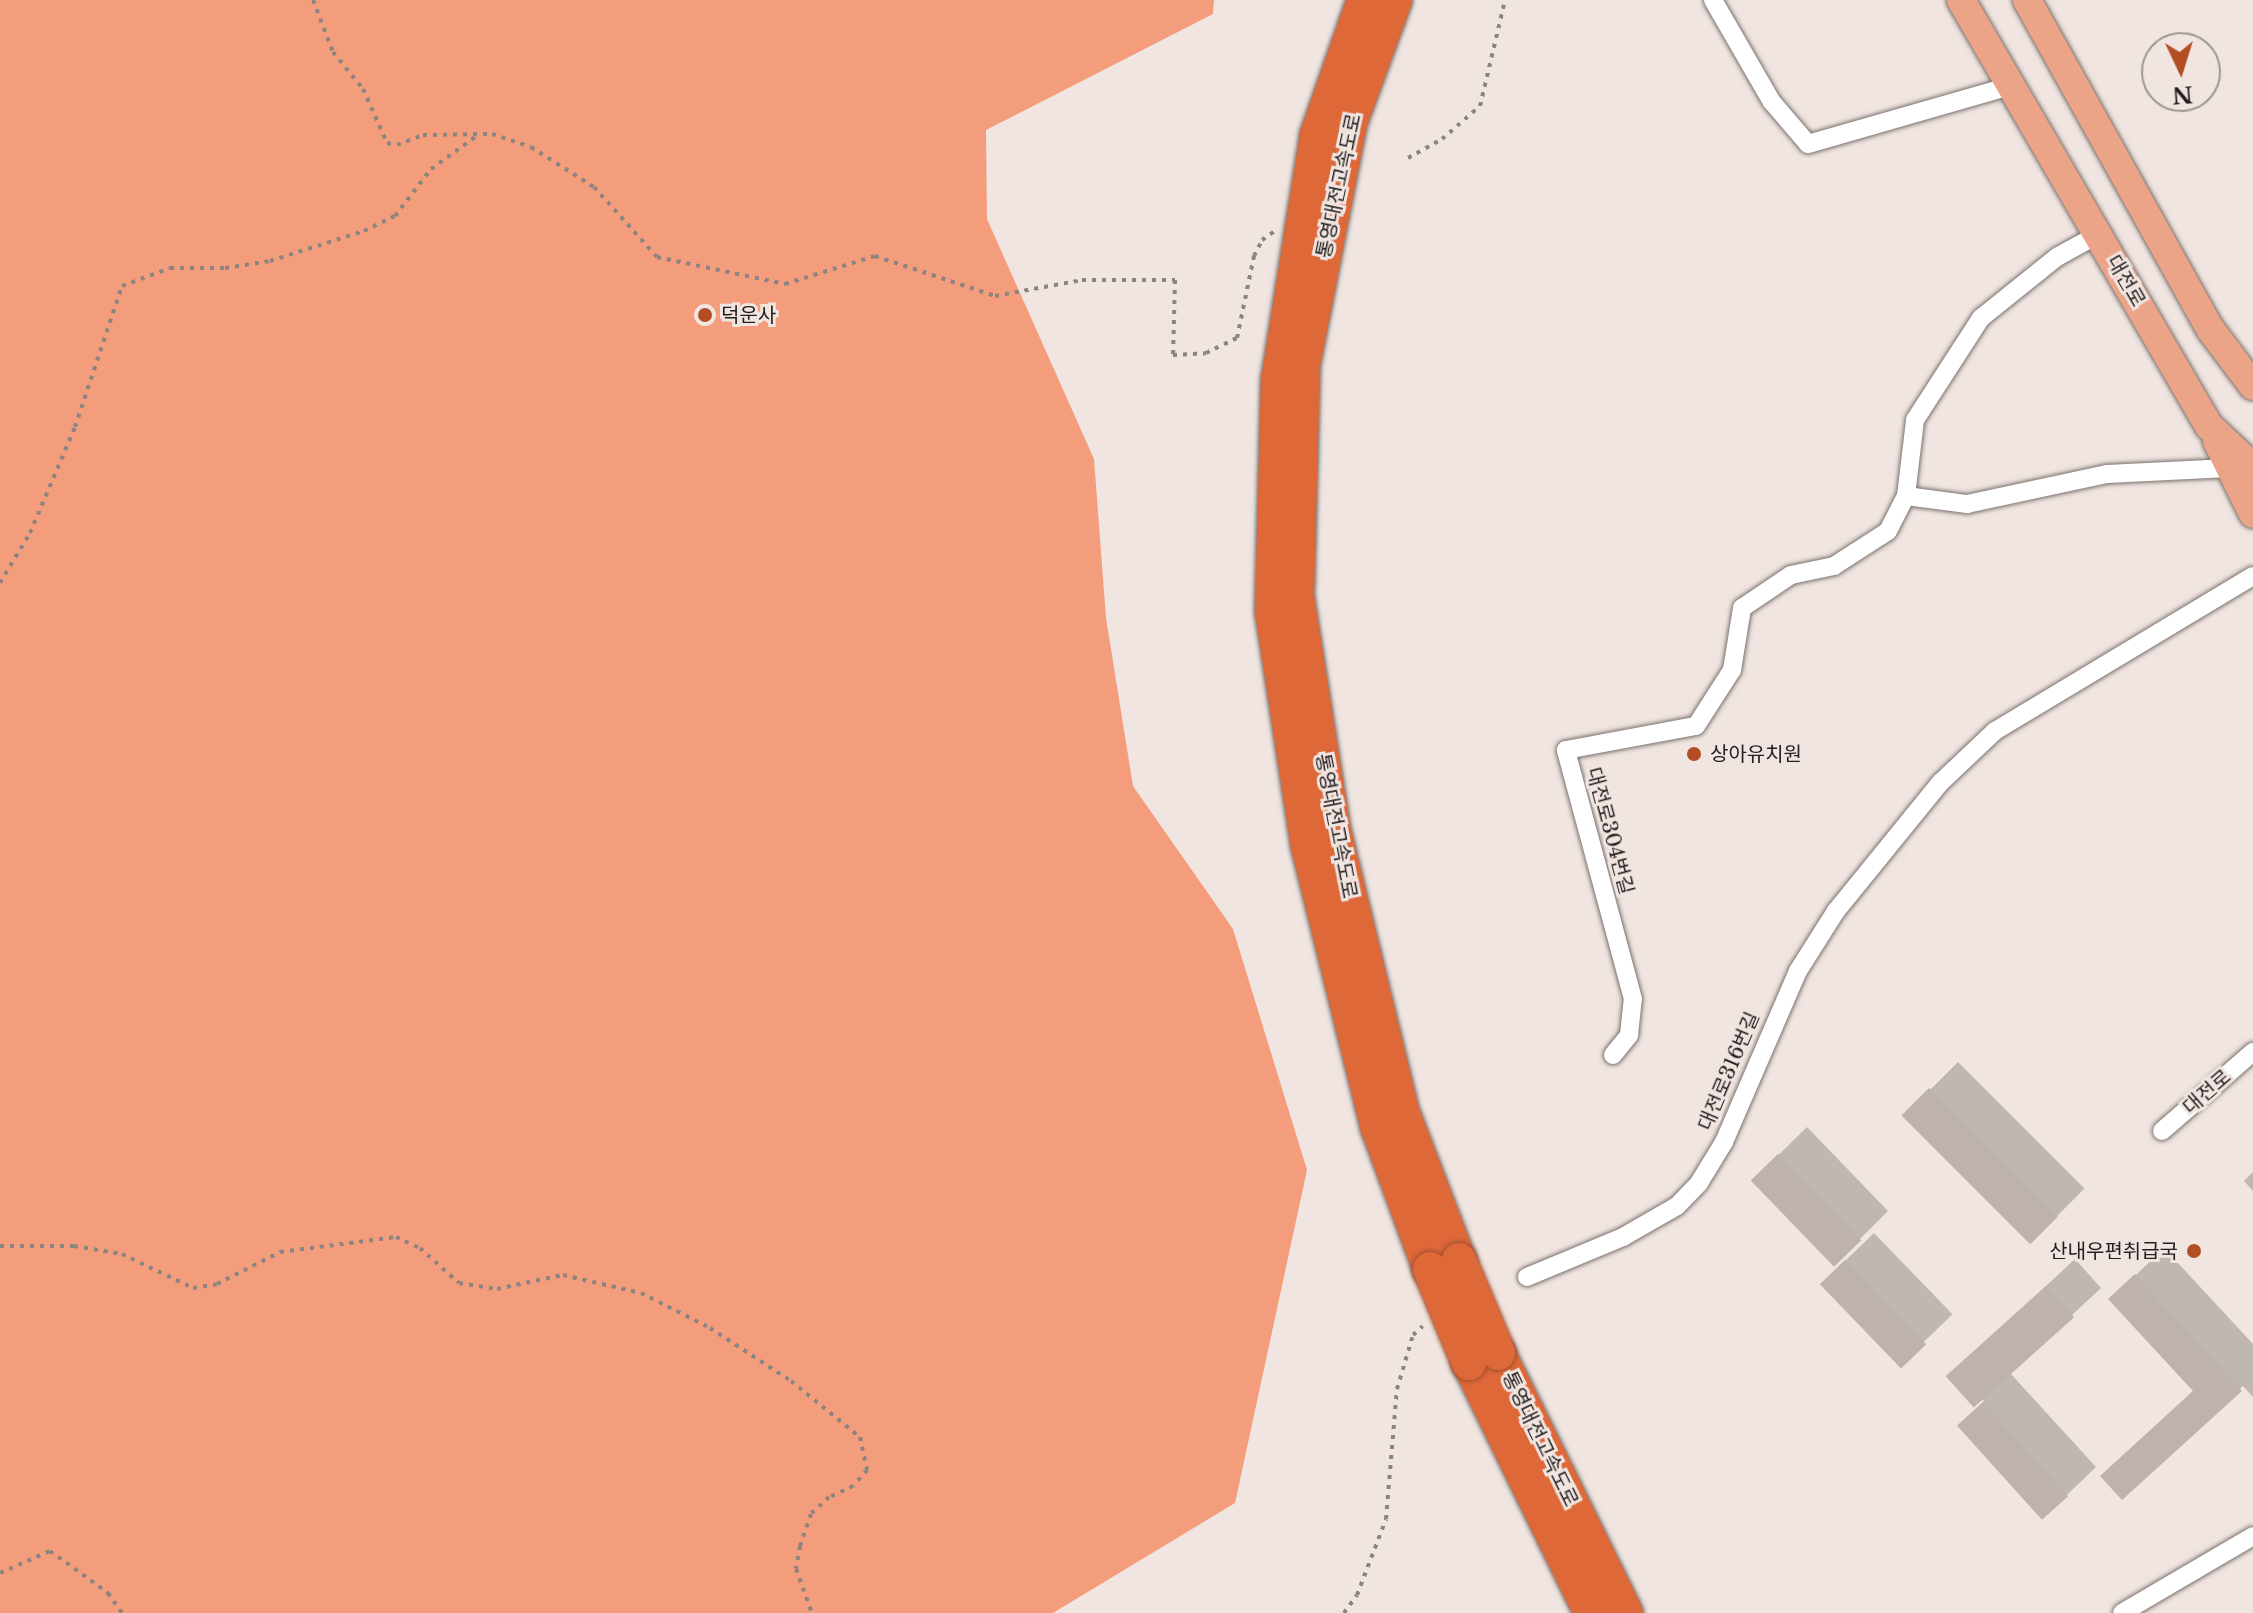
<!DOCTYPE html>
<html>
<head>
<meta charset="utf-8">
<style>
  body { margin:0 }
  #map { position:relative; width:2253px; height:1613px; overflow:hidden; background:#f0e5e0; font-family:"Libre Baskerville","Noto Sans KR",serif }
  div>[style] { position:absolute }
  [style*='--x'] { left:calc(var(--x)*1px); top:calc(var(--y)*1px); width:calc(var(--w)*1px); rotate:calc(var(--a)*1deg) }
  .forest>* { inset:0; background:#f49d7d }
  .shadow>* { inset:0; background:#0003; transform-origin:0 0 }
  .building>* { inset:0; background:#bdb2ae; transform-origin:0 0 }
  .path>* { height:4px; margin-top:-2px; transform-origin:0; background:repeating-linear-gradient(90deg,#8b8481 0 4px,transparent 0 10px) }
  .roads { filter:drop-shadow(0 0 2px #7b716d) drop-shadow(0 0 2px #7b716d) }
  .minor>* { height:18px; margin:-9px; padding:0 9px; transform-origin:9px; border-radius:9px; background:#fff }
  .primary>* { height:28px; margin:-14px; padding:0 14px; transform-origin:14px; border-radius:14px; background:#eca488 }
  .motorway>* { height:34px; margin:-17px; padding:0 17px; transform-origin:17px; border-radius:17px; background:#df6839 }
  .bridges { filter:drop-shadow(0 0 2px #9e4f30) drop-shadow(0 0 2px #9e4f30) }
  .motorway-bridge>* { height:34px; margin:-17px; padding:0 17px; transform-origin:17px; border-radius:17px; background:#df6839 }
  .dots>* { width:22px; height:22px; translate:-50% -50%; box-sizing:border-box; border:4px solid #f0e5e0; border-radius:50% }
  span { translate:-50% -50%; white-space:nowrap; text-align:center; line-height:1.15; -webkit-text-stroke:6px #f0e5e0; paint-order:stroke }
  .street-label { font-size:20px; color:#24201f }
  .poi-label { font-size:20px; color:#24201f }
  .left { translate:0 -50%; text-align:left }
  .right { translate:-100% -50%; text-align:right }
  .north { position:absolute; left:2141px; top:32px; width:80px; height:80px; box-sizing:border-box; background:#f0e5e0; border:2px solid #9e9693; border-radius:50%; rotate:176deg; font-size:22px; font-weight:700; line-height:32px; text-align:center; color:#24201f }
  .north::after { content:''; display:block; margin:auto; width:28px; height:36px; background:#b34d23; clip-path:polygon(50% 0,100% 100%,50% 72%,0 100%) }
</style>
</head>
<body>
<div id="map">
  <div class="forest">
    <div style="clip-path:polygon(0 0,1214px 0,1213px 14px,986px 130px,987px 219px,1094px 459px,1106px 618px,1133px 786px,1233px 929px,1307px 1170px,1235px 1503px,1053px 1613px,0 1613px)"></div>
  </div>
  <div class="shadow">
    <div style="left:1958px;top:1062px;width:179px;height:76px;rotate:45deg"></div>
    <div style="clip-path:polygon(1807px 1127px,1888px 1211px,1860px 1239px,1753px 1180px)"></div>
    <div style="clip-path:polygon(2253px 1172px,2253px 1191px,2244px 1181px)"></div>
    <div style="left:1874px;top:1233px;width:113px;height:73px;rotate:46deg"></div>
    <div style="clip-path:polygon(2164px 1248px,2253px 1344px,2253px 1397px,2243px 1386px,2122px 1497px,2103px 1476px,2194px 1390px,2111px 1299px)"></div>
    <div style="clip-path:polygon(2075px 1259px,2101px 1288px,2010px 1373px,2096px 1467px,2044px 1517px,1960px 1425px,1984px 1401px,1948px 1377px)"></div>
  </div>
  <div class="building">
    <div style="left:1929px;top:1088px;width:182px;height:39px;rotate:45deg"></div>
    <div style="left:1778px;top:1154px;width:120px;height:38px;rotate:46deg"></div>
    <div style="left:1845px;top:1260px;width:117px;height:35px;rotate:46deg"></div>
    <div style="clip-path:polygon(2135px 1274px,2242px 1391px,2122px 1500px,2100px 1476px,2193px 1391px,2108px 1299px)"></div>
    <div style="left:2046px;top:1286px;width:42px;height:135px;rotate:48deg"></div>
    <div style="left:1983px;top:1402px;width:127px;height:35px;rotate:48deg"></div>
  </div>
  <div class="path">
    <div style="--x:313;--y:0;--w:56;--a:69"></div>
    <div style="--x:333;--y:52;--w:48;--a:51"></div>
    <div style="--x:363;--y:89;--w:59;--a:66"></div>
    <div style="--x:387;--y:143;--w:10;--a:11"></div>
    <div style="--x:397;--y:145;--w:28;--a:-21"></div>
    <div style="--x:423;--y:135;--w:69;--a:-0.8"></div>
    <div style="--x:492;--y:134;--w:41;--a:18.4"></div>
    <div style="--x:531;--y:147;--w:75;--a:32.4"></div>
    <div style="--x:594;--y:187;--w:94;--a:48"></div>
    <div style="--x:657;--y:257;--w:131;--a:11.9"></div>
    <div style="--x:785;--y:284;--w:94;--a:-17.3"></div>
    <div style="--x:875;--y:256;--w:126;--a:18.4"></div>
    <div style="--x:995;--y:296;--w:88;--a:-10.4"></div>
    <div style="--x:1082;--y:280;--w:93;--a:0"></div>
    <div style="--x:1175;--y:280;--w:75;--a:91.5"></div>
    <div style="--x:1173;--y:355;--w:33;--a:-3"></div>
    <div style="--x:1206;--y:353;--w:34;--a:-26"></div>
    <div style="--x:1237;--y:338;--w:84;--a:-78.3"></div>
    <div style="--x:1254;--y:256;--w:18;--a:-63"></div>
    <div style="--x:1262;--y:240;--w:16;--a:-35"></div>
    <div style="--x:1408;--y:158;--w:39;--a:-29"></div>
    <div style="--x:1442;--y:139;--w:50;--a:-41"></div>
    <div style="--x:1480;--y:106;--w:109;--a:-76.7"></div>
    <div style="--x:0;--y:583;--w:58;--a:-59"></div>
    <div style="--x:30;--y:533;--w:115;--a:-67"></div>
    <div style="--x:75;--y:427;--w:149;--a:-71.6"></div>
    <div style="--x:122;--y:286;--w:51;--a:-20.6"></div>
    <div style="--x:170;--y:268;--w:55;--a:0"></div>
    <div style="--x:225;--y:268;--w:46;--a:-8.8"></div>
    <div style="--x:270;--y:261;--w:99;--a:-17.7"></div>
    <div style="--x:364;--y:231;--w:34;--a:-26"></div>
    <div style="--x:395;--y:216;--w:59;--a:-52.5"></div>
    <div style="--x:431;--y:169;--w:58;--a:-35.9"></div>
    <div style="--x:0;--y:1246;--w:74;--a:0"></div>
    <div style="--x:74;--y:1246;--w:49;--a:9.5"></div>
    <div style="--x:122;--y:1254;--w:79;--a:25.6"></div>
    <div style="--x:193;--y:1288;--w:24;--a:-9"></div>
    <div style="--x:217;--y:1284;--w:71;--a:-26.9"></div>
    <div style="--x:280;--y:1252;--w:117;--a:-7.4"></div>
    <div style="--x:396;--y:1237;--w:26;--a:25"></div>
    <div style="--x:420;--y:1248;--w:52;--a:41.9"></div>
    <div style="--x:459;--y:1283;--w:38;--a:9"></div>
    <div style="--x:497;--y:1289;--w:67;--a:-12"></div>
    <div style="--x:563;--y:1275;--w:80;--a:13"></div>
    <div style="--x:641;--y:1293;--w:77;--a:26.9"></div>
    <div style="--x:710;--y:1328;--w:97;--a:33.2"></div>
    <div style="--x:791;--y:1381;--w:89;--a:39.1"></div>
    <div style="--x:860;--y:1437;--w:34;--a:78"></div>
    <div style="--x:867;--y:1470;--w:21;--a:131"></div>
    <div style="--x:853;--y:1486;--w:26;--a:155"></div>
    <div style="--x:829;--y:1497;--w:25;--a:137"></div>
    <div style="--x:811;--y:1514;--w:34;--a:109"></div>
    <div style="--x:800;--y:1546;--w:23;--a:100"></div>
    <div style="--x:796;--y:1569;--w:47;--a:70"></div>
    <div style="--x:0;--y:1573;--w:55;--a:-23.7"></div>
    <div style="--x:50;--y:1551;--w:72;--a:35.9"></div>
    <div style="--x:108;--y:1593;--w:24;--a:55"></div>
    <div style="--x:1344;--y:1613;--w:22;--a:-54"></div>
    <div style="--x:1357;--y:1595;--w:81;--a:-69.1"></div>
    <div style="--x:1386;--y:1519;--w:130;--a:-85.2"></div>
    <div style="--x:1397;--y:1389;--w:56;--a:-73.5"></div>
    <div style="--x:1413;--y:1335;--w:13;--a:-42"></div>
  </div>
  <div class="roads">
    <div class="minor">
      <div style="--x:1713;--y:0;--w:118;--a:60"></div>
      <div style="--x:1772;--y:102;--w:55;--a:49.4"></div>
      <div style="--x:1808;--y:144;--w:210;--a:-16"></div>
      <div style="--x:1906;--y:496;--w:62;--a:7.5"></div>
      <div style="--x:1967;--y:504;--w:143;--a:-12.1"></div>
      <div style="--x:2107;--y:474;--w:122;--a:-2.8"></div>
      <div style="--x:1613;--y:1055;--w:26;--a:-51"></div>
      <div style="--x:1629;--y:1035;--w:36;--a:-84"></div>
      <div style="--x:1633;--y:999;--w:258;--a:-105.1"></div>
      <div style="--x:1566;--y:750;--w:132;--a:-10.5"></div>
      <div style="--x:1696;--y:726;--w:67;--a:-57.3"></div>
      <div style="--x:1732;--y:670;--w:63;--a:-80.8"></div>
      <div style="--x:1742;--y:608;--w:59;--a:-34"></div>
      <div style="--x:1791;--y:575;--w:44;--a:-11.8"></div>
      <div style="--x:1834;--y:566;--w:64;--a:-32.9"></div>
      <div style="--x:1888;--y:531;--w:39;--a:-63"></div>
      <div style="--x:1906;--y:496;--w:77;--a:-83.2"></div>
      <div style="--x:1915;--y:420;--w:121;--a:-57.1"></div>
      <div style="--x:1981;--y:318;--w:97;--a:-38.8"></div>
      <div style="--x:2057;--y:257;--w:48;--a:-28.7"></div>
      <div style="--x:2162;--y:1131;--w:121;--a:-41"></div>
      <div style="--x:1527;--y:1277;--w:104;--a:-22.6"></div>
      <div style="--x:1623;--y:1237;--w:62;--a:-29.9"></div>
      <div style="--x:1677;--y:1206;--w:32;--a:-46"></div>
      <div style="--x:1699;--y:1183;--w:48;--a:-58.6"></div>
      <div style="--x:1724;--y:1142;--w:186;--a:-66.6"></div>
      <div style="--x:1798;--y:971;--w:71;--a:-57.7"></div>
      <div style="--x:1836;--y:911;--w:166;--a:-50.9"></div>
      <div style="--x:1941;--y:782;--w:74;--a:-43.4"></div>
      <div style="--x:1995;--y:731;--w:301;--a:-31"></div>
      <div style="--x:2122;--y:1613;--w:152;--a:-30.4"></div>
    </div>
    <div class="primary">
      <div style="--x:1961;--y:0;--w:493;--a:59.8"></div>
      <div style="--x:2209;--y:426;--w:60;--a:43"></div>
      <div style="--x:2027;--y:0;--w:378;--a:60.9"></div>
      <div style="--x:2211;--y:330;--w:70;--a:53.1"></div>
      <div style="--x:2217;--y:441;--w:81;--a:63.7"></div>
    </div>
    <div class="motorway">
      <div style="--x:1364;--y:0;--w:143;--a:109.2"></div>
      <div style="--x:1317;--y:135;--w:248;--a:99"></div>
      <div style="--x:1278;--y:380;--w:231;--a:91.5"></div>
      <div style="--x:1272;--y:611;--w:238;--a:81.3"></div>
      <div style="--x:1308;--y:846;--w:291;--a:76.1"></div>
      <div style="--x:1378;--y:1128;--w:150;--a:69.8"></div>
      <div style="--x:1395;--y:0;--w:131;--a:110.1"></div>
      <div style="--x:1350;--y:123;--w:247;--a:101"></div>
      <div style="--x:1303;--y:365;--w:232;--a:91.5"></div>
      <div style="--x:1297;--y:597;--w:238;--a:81.1"></div>
      <div style="--x:1334;--y:832;--w:290;--a:76.3"></div>
      <div style="--x:1403;--y:1114;--w:156;--a:69"></div>
      <div style="--x:1498;--y:1353;--w:290;--a:63.8"></div>
      <div style="--x:1469;--y:1363;--w:278;--a:64"></div>
    </div>
  </div>
  <div class="bridges">
    <div class="motorway-bridge">
      <div style="--x:1459;--y:1260;--w:101;--a:67.2"></div>
      <div style="--x:1430;--y:1269;--w:102;--a:67.5"></div>
    </div>
  </div>
  <div class="dots">
    <div style="left:705px;top:315px;background:#b34d23"></div>
    <div style="left:1694px;top:754px;background:#b34d23"></div>
    <div style="left:2194px;top:1251px;background:#b34d23"></div>
  </div>
  <div class="street-label">
    <span style="left:1339px;top:186px;rotate:-78deg">통영대전고속도로</span>
    <span style="left:2126px;top:281px;rotate:60deg">대전로</span>
    <span style="left:1336px;top:826px;rotate:79deg">통영대전고속도로</span>
    <span style="left:1610px;top:831px;rotate:75deg">대전로304번길</span>
    <span style="left:1729px;top:1071px;rotate:-67deg">대전로316번길</span>
    <span style="left:2207px;top:1092px;rotate:-41deg">대전로</span>
    <span style="left:1540px;top:1439px;rotate:64deg">통영대전고속도로</span>
  </div>
  <div class="poi-label">
    <span class="left" style="left:721px;top:315px">덕운사</span>
    <span class="left" style="left:1710px;top:754px">상아유치원</span>
    <span class="right" style="left:2178px;top:1251px">산내우편취급국</span>
  </div>
  <div class="north">N</div>
</div>
</body>
</html>
